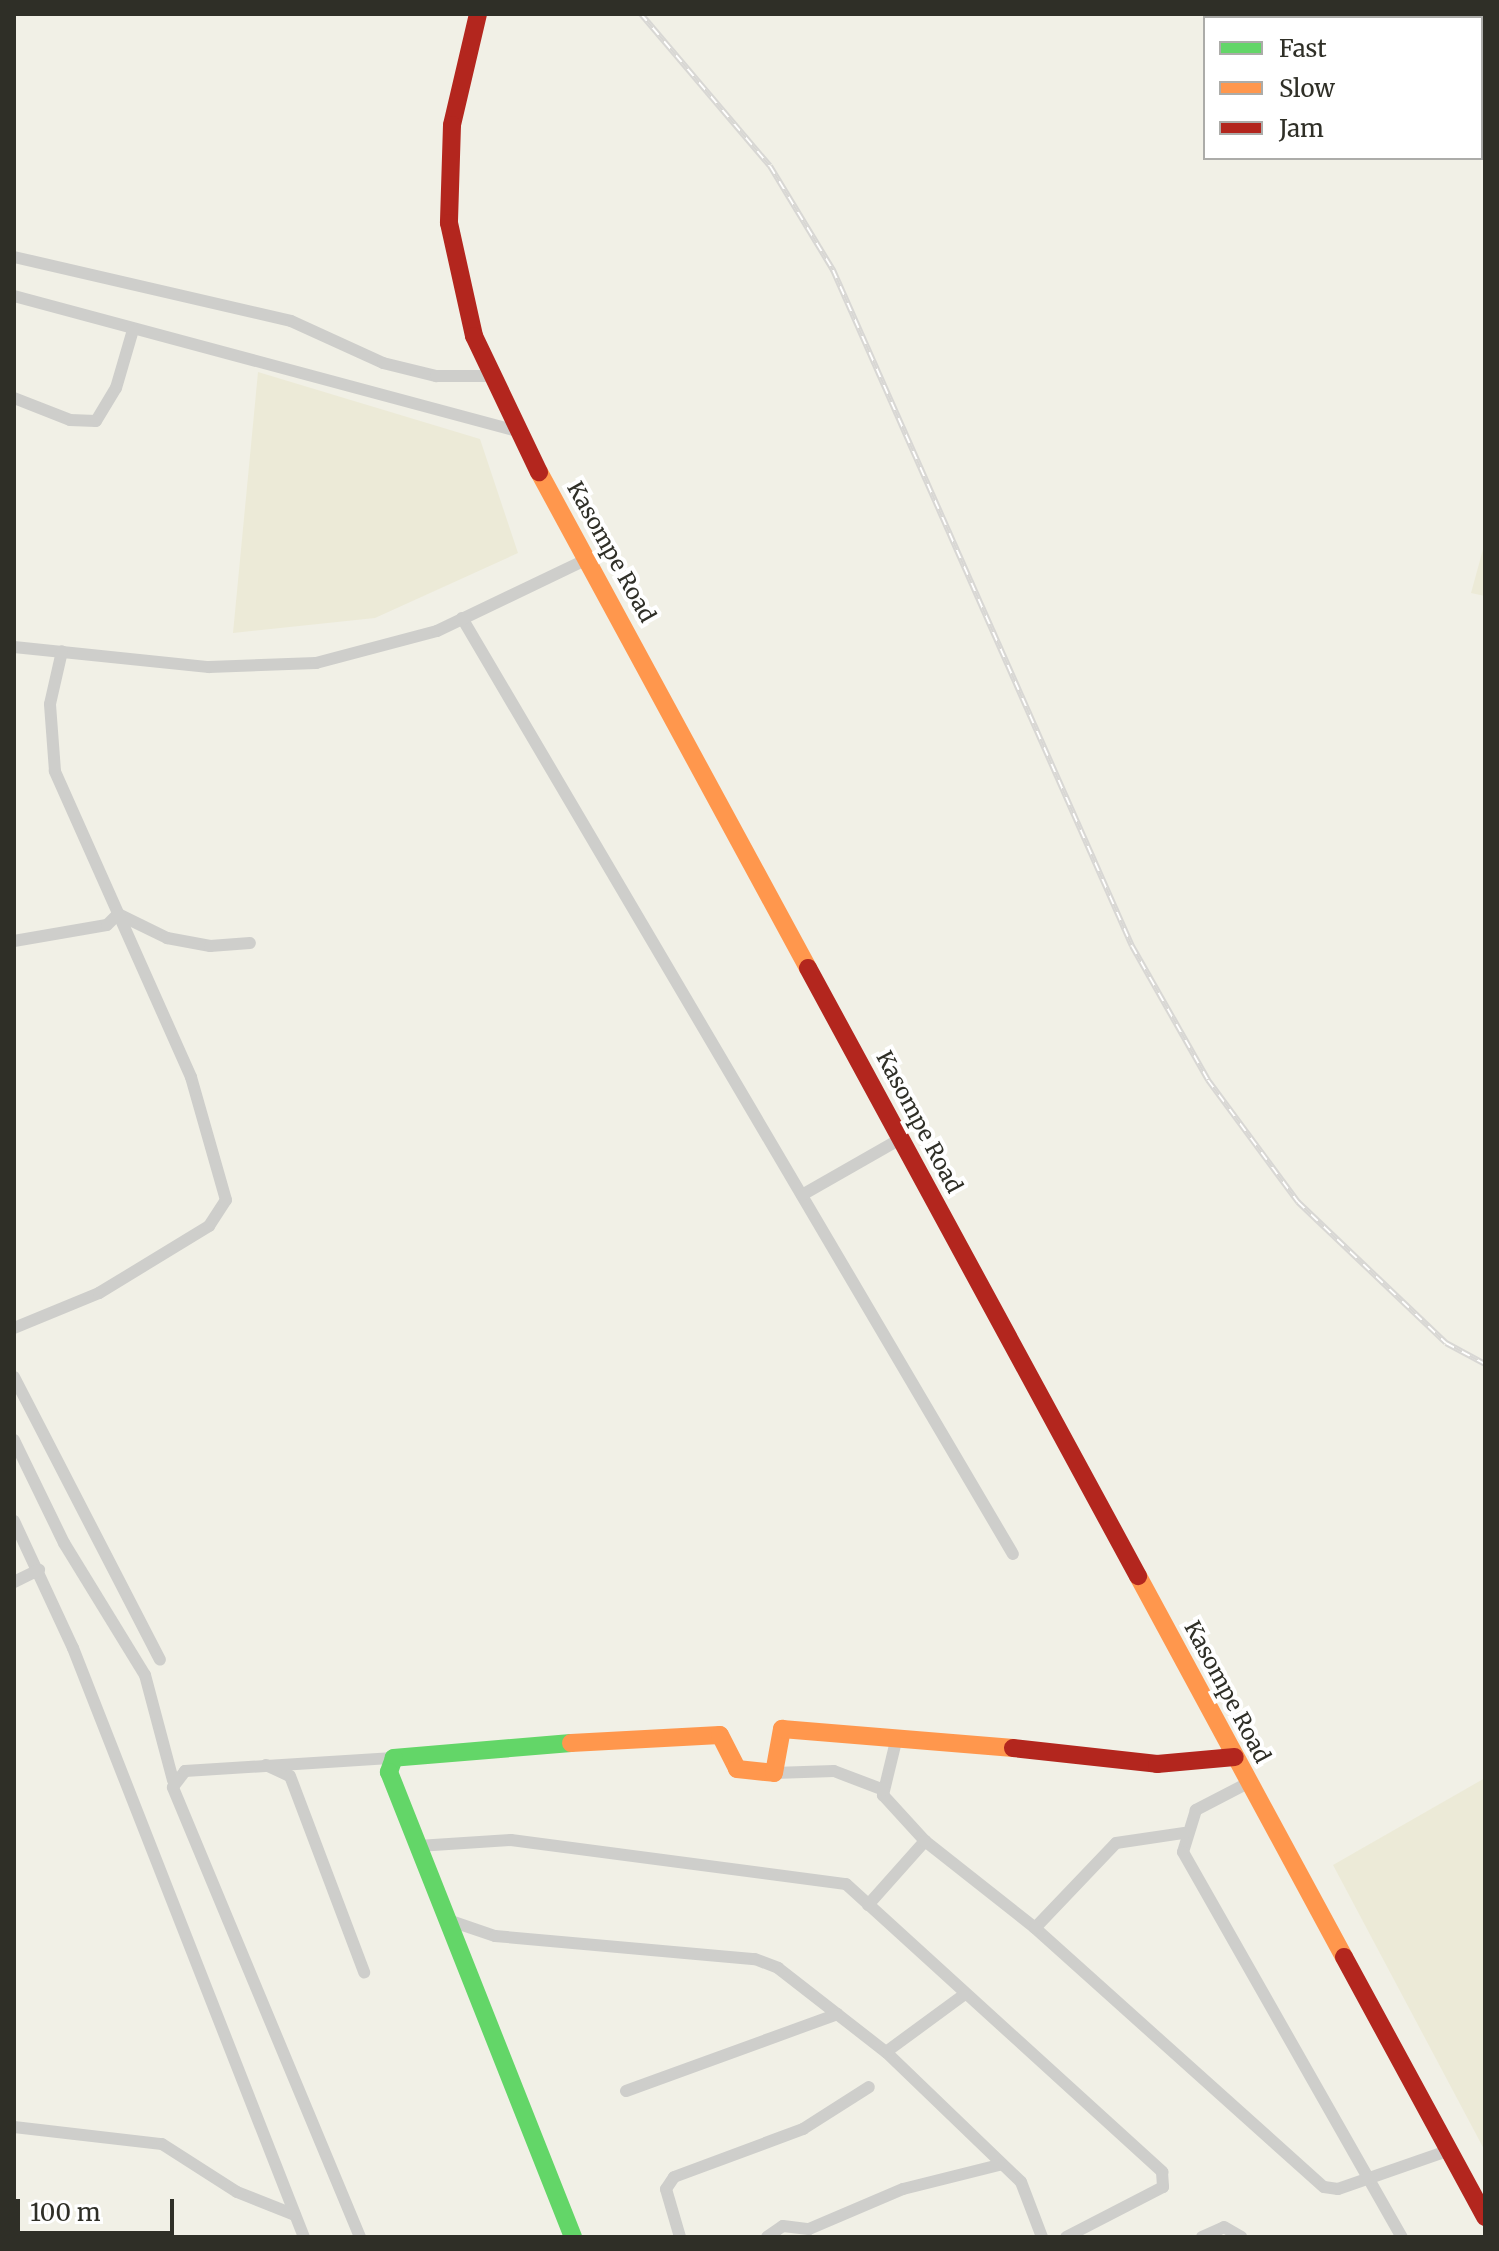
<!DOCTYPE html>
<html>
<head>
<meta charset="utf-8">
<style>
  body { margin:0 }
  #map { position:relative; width:1499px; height:2251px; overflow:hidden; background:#f1f0e6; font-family:Merriweather,serif }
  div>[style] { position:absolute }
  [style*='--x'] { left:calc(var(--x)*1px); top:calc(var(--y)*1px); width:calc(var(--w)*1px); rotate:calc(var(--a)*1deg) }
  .built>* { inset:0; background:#ecead7 }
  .street>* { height:12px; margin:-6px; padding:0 6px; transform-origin:6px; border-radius:6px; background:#cececb }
  .fast>* { height:18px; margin:-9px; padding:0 9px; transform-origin:9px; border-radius:9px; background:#63d668 }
  .slow>* { height:18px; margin:-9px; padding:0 9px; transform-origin:9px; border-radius:9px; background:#ff974d }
  .jam>* { height:18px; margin:-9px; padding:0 9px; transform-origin:9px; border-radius:9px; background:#b3261e }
  .rail>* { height:6px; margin-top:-3px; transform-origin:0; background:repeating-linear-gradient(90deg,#fff 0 9px,#d8d7d4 0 18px); box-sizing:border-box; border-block:2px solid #d8d7d4 }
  span { translate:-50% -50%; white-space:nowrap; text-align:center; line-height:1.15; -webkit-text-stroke:8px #fff; paint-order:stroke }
  .street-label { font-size:22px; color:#2f2f27 }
  .frame { position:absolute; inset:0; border:16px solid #2f2f27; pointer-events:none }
  .legend { position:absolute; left:1203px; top:16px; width:280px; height:144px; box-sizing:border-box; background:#fff; border:2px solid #acaca9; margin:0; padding:10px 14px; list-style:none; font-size:24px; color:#2f2f27 }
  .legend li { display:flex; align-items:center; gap:16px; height:40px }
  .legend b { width:40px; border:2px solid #acaca9 }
  .scale { position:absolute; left:16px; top:2199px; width:158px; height:36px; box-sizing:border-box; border:4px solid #2f2f27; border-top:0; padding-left:10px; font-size:24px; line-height:28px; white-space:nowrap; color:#2f2f27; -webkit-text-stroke:6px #fff; paint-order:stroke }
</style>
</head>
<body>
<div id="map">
  <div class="built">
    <div style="clip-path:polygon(258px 372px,480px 439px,518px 553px,375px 618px,233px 633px)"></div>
    <div style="clip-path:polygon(1485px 542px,1485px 596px,1471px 593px)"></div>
    <div style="clip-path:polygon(1485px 1778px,1485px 2151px,1333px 1865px)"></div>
  </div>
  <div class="street">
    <div style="--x:14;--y:257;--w:284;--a:13"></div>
    <div style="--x:291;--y:321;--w:101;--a:24.5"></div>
    <div style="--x:383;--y:363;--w:55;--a:13.8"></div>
    <div style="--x:436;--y:376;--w:56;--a:0"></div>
    <div style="--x:14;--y:296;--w:521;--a:15.02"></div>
    <div style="--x:14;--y:398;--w:60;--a:21.4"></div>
    <div style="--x:70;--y:420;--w:26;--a:2"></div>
    <div style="--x:96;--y:421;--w:39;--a:-59"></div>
    <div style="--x:116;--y:388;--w:60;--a:-73.7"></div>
    <div style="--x:462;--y:618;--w:1086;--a:59.52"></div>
    <div style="--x:14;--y:647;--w:196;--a:5.9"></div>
    <div style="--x:209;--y:667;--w:107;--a:-2.1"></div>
    <div style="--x:316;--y:663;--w:125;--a:-14.8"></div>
    <div style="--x:437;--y:631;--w:164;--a:-25.6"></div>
    <div style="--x:14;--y:941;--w:94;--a:-9.8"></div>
    <div style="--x:107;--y:925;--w:16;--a:-45"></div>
    <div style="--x:118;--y:914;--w:55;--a:26.1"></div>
    <div style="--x:167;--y:938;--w:44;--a:10.5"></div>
    <div style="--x:210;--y:946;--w:40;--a:-4.3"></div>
    <div style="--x:802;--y:1195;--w:113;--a:-29.7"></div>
    <div style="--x:14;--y:1328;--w:92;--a:-22.4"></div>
    <div style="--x:99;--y:1293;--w:129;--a:-31.3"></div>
    <div style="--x:209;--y:1226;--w:31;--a:-57"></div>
    <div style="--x:226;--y:1200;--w:128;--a:-105.9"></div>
    <div style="--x:191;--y:1077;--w:335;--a:-114"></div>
    <div style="--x:55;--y:771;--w:67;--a:-94.3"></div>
    <div style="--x:50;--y:704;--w:54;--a:-77.2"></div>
    <div style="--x:14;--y:1377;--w:318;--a:62.7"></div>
    <div style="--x:14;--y:1440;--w:114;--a:64.1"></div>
    <div style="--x:64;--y:1543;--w:155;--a:58.5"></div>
    <div style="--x:145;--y:1675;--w:109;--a:75.1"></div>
    <div style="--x:14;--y:1521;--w:140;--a:65.1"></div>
    <div style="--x:73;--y:1648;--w:633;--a:68.59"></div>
    <div style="--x:14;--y:1582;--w:28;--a:-26"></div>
    <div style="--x:897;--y:1737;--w:60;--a:103.6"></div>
    <div style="--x:883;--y:1795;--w:62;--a:47.6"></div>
    <div style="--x:266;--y:1765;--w:26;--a:25"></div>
    <div style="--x:290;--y:1776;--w:210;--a:69.3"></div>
    <div style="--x:774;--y:1773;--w:60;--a:-1.9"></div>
    <div style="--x:834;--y:1771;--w:53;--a:20.8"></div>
    <div style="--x:1248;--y:1783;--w:59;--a:152.6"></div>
    <div style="--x:1196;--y:1810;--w:44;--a:107.2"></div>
    <div style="--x:1183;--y:1852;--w:443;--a:60.4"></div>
    <div style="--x:418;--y:1846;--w:93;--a:-3.7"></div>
    <div style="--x:511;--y:1840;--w:338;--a:7.5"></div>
    <div style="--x:846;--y:1884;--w:428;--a:42.3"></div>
    <div style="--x:1162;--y:2172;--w:15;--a:86"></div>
    <div style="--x:1163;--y:2187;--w:109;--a:152.7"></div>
    <div style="--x:868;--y:1905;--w:86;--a:-48.3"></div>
    <div style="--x:925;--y:1841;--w:140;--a:38.3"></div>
    <div style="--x:1035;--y:1928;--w:388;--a:41.9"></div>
    <div style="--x:1324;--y:2187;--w:14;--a:8"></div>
    <div style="--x:1338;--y:2189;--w:119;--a:-19.2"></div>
    <div style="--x:445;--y:1919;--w:53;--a:18.8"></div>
    <div style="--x:495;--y:1936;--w:261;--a:5.1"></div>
    <div style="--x:755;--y:1959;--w:25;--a:21"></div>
    <div style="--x:778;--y:1968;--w:137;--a:37.9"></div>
    <div style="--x:886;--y:2052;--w:187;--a:43.9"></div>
    <div style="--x:1021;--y:2182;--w:59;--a:69.1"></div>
    <div style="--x:1035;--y:1928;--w:117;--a:-46.4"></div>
    <div style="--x:1116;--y:1843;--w:69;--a:-8.4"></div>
    <div style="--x:886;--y:2052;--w:98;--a:-36.3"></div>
    <div style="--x:626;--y:2091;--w:225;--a:-20"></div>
    <div style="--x:14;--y:2127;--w:149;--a:6.6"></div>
    <div style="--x:162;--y:2144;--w:89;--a:32.6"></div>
    <div style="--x:237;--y:2192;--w:62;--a:21.6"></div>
    <div style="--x:360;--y:2237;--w:487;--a:-112.6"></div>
    <div style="--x:173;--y:1787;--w:20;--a:-53"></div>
    <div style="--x:185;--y:1771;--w:209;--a:-3.6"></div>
    <div style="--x:680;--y:2237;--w:50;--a:-106.3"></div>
    <div style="--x:666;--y:2189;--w:14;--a:-56"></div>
    <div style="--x:674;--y:2177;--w:138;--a:-20.4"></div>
    <div style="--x:803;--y:2129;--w:78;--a:-32.5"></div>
    <div style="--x:767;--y:2237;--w:19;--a:-35"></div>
    <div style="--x:783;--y:2226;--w:26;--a:7"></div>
    <div style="--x:809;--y:2229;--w:102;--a:-23.1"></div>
    <div style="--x:903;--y:2189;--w:99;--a:-14"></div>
    <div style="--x:1202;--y:2237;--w:24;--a:-24"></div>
    <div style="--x:1224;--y:2227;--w:20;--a:30"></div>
  </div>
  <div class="fast">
    <div style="--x:1481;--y:131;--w:6;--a:51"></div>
    <div style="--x:571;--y:1743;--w:178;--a:175.2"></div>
    <div style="--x:394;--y:1758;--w:15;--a:110"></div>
    <div style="--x:389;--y:1772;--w:500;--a:68.41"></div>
  </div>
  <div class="slow">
    <div style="--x:539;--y:472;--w:564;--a:61.53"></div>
    <div style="--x:1138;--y:1576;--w:433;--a:61.6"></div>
    <div style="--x:571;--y:1743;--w:149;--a:-3.1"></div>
    <div style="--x:720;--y:1735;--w:38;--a:63"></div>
    <div style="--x:737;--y:1769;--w:37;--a:6"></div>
    <div style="--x:774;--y:1773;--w:45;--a:-79.7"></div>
    <div style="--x:782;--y:1729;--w:232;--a:4.7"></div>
  </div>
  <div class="jam">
    <div style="--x:478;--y:14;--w:114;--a:103.2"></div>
    <div style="--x:452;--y:125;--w:98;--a:91.8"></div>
    <div style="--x:449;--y:223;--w:116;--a:77.5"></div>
    <div style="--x:474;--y:336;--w:151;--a:64.5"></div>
    <div style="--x:1378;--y:14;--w:5;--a:53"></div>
    <div style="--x:1408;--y:14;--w:6;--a:45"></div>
    <div style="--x:1481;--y:100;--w:6;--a:51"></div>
    <div style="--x:808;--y:968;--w:692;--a:61.51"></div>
    <div style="--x:1013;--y:1748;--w:145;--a:6.3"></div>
    <div style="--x:1157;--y:1764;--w:78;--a:-5.1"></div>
    <div style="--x:1344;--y:1957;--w:296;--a:61.5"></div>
  </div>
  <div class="rail">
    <div style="--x:641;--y:14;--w:199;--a:49.7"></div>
    <div style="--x:770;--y:166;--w:122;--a:58.8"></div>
    <div style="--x:833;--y:270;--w:739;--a:66.14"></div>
    <div style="--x:1132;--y:946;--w:154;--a:60.4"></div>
    <div style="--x:1208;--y:1080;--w:152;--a:53.6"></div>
    <div style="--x:1298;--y:1202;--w:204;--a:43.6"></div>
    <div style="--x:1446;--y:1343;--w:44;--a:28.3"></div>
  </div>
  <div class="street-label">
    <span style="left:611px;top:552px;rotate:61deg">Kasompe Road</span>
    <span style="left:919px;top:1122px;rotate:62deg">Kasompe Road</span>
    <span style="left:1227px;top:1692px;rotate:62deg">Kasompe Road</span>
  </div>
  <div class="frame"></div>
  <ul class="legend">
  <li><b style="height:10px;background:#63d668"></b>Fast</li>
  <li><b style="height:10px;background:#ff974d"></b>Slow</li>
  <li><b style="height:10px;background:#b3261e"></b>Jam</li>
  </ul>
  <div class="scale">100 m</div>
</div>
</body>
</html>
